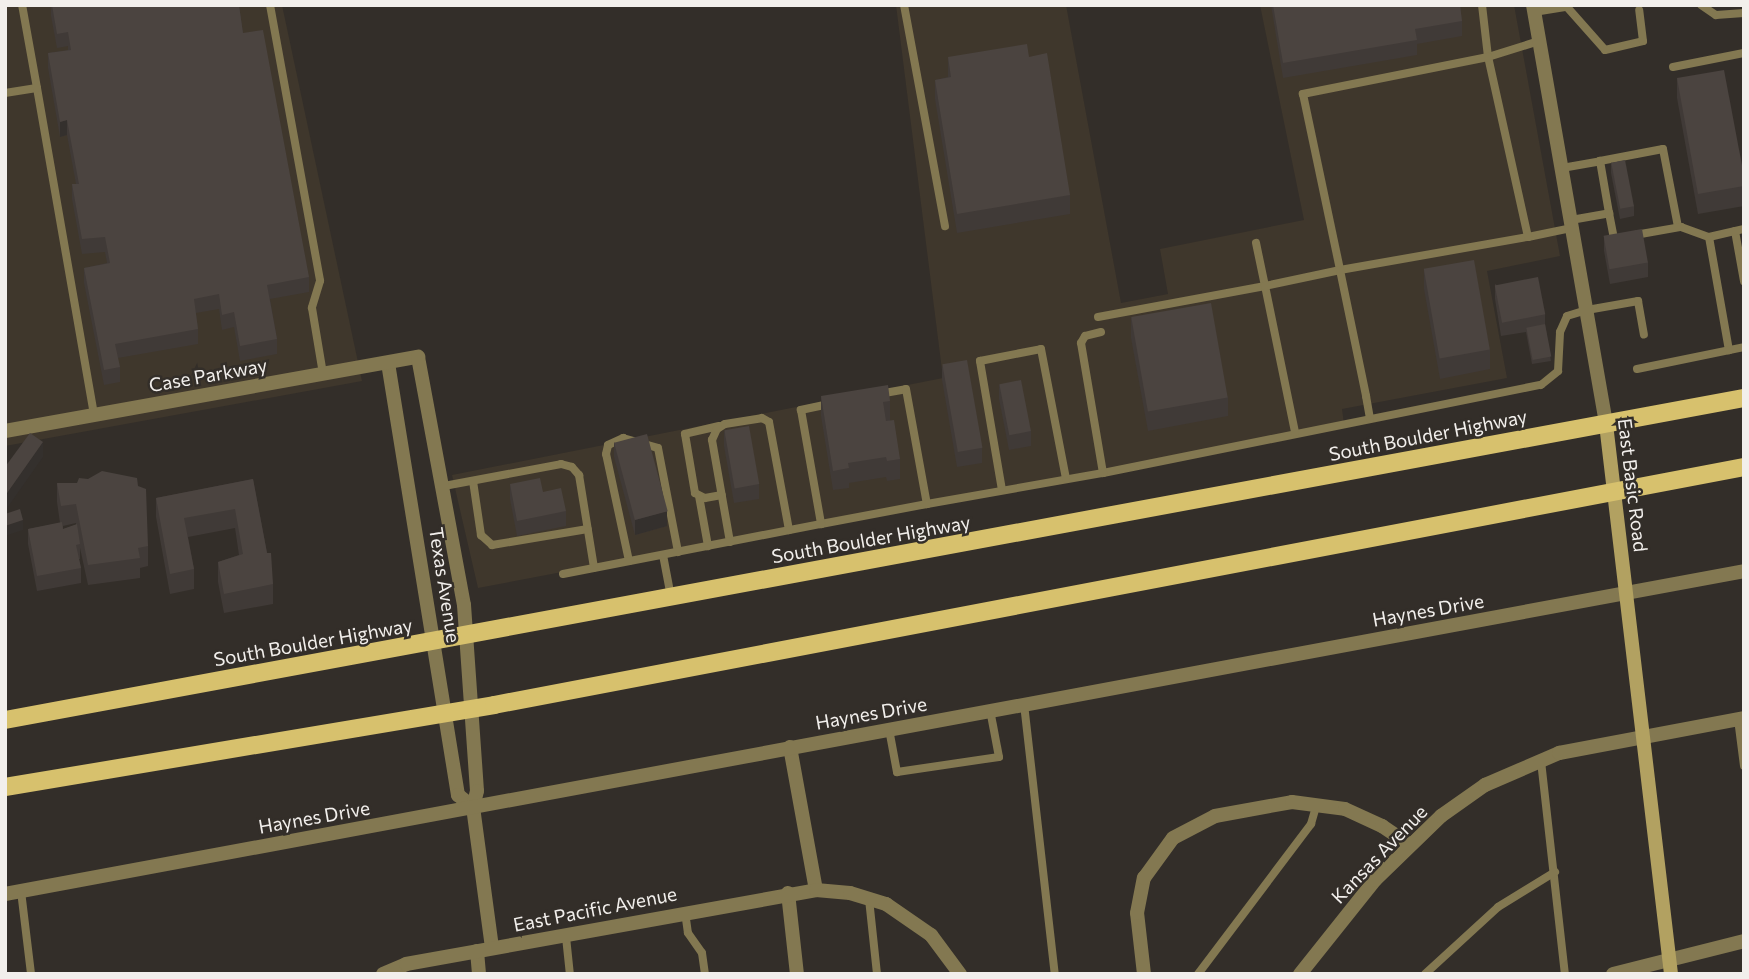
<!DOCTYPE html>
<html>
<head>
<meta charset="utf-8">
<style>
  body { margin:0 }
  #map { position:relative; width:1749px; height:979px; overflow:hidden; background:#332e29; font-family:Commissioner,sans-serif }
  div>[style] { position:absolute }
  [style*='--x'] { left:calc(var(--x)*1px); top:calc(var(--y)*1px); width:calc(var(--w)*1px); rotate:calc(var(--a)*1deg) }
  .built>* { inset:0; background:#3f372c }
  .lane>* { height:8px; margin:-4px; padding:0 4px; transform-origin:4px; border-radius:4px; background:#837851 }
  .street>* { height:14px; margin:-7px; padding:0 7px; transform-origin:7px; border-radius:7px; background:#837851 }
  .secondary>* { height:14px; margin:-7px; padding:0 7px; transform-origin:7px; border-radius:7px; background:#b2a161 }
  .primary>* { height:18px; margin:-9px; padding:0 9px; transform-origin:9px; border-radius:9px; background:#d7c16d }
  .wall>* { inset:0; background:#403a37 }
  .shaded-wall>* { inset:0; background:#34302d }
  .building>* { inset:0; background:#4b4440; transform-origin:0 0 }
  span { translate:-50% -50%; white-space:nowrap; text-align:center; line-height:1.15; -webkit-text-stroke:5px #332e29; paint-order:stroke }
  .street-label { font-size:19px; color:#f2efec }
  .frame { position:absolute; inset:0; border:7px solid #f2efec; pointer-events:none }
</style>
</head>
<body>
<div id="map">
  <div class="built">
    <div style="clip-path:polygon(5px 5px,282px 5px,362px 381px,5px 446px)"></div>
    <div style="clip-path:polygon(896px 5px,1066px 5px,1121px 303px,1168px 294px,1160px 249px,1304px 220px,1260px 5px,1514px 5px,1560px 256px,1487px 271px,1507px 378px,1342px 409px,1344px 424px,478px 588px,452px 475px,943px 378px)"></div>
  </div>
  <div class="lane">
    <div style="--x:270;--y:5;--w:280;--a:79.7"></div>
    <div style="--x:320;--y:281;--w:28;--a:107"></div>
    <div style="--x:312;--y:308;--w:67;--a:80.5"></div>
    <div style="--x:904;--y:5;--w:225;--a:79.5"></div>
    <div style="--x:1482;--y:5;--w:52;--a:83.4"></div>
    <div style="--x:1488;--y:57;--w:53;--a:-17.4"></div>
    <div style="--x:1701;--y:5;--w:18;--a:34"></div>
    <div style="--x:1716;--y:15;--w:28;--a:-4"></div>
    <div style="--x:1534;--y:12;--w:33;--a:-9"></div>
    <div style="--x:1567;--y:7;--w:57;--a:48.5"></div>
    <div style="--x:1605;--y:50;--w:39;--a:-13"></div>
    <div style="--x:1643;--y:41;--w:31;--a:-97"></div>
    <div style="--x:1673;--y:67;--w:72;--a:-11.2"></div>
    <div style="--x:37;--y:88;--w:332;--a:80.1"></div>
    <div style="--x:5;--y:93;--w:32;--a:-9"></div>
    <div style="--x:37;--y:88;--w:84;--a:-100.2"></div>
    <div style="--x:1562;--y:168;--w:39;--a:-10"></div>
    <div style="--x:1609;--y:213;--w:53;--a:-99.8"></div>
    <div style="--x:1600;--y:161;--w:64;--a:-10.8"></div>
    <div style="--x:1663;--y:149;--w:79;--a:79.1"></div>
    <div style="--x:1571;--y:220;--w:39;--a:-10"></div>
    <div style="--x:1609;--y:213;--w:26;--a:79"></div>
    <div style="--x:1614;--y:239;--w:5;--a:-11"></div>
    <div style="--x:1735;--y:231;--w:51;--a:79.8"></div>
    <div style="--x:1635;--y:235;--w:47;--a:-9.9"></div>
    <div style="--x:1681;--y:227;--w:30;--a:20"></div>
    <div style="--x:1709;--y:237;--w:36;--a:-13"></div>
    <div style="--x:1528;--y:237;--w:45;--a:-11.6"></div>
    <div style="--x:1709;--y:237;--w:115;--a:80"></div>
    <div style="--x:1098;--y:317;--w:170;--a:-10.5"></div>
    <div style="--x:1265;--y:286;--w:44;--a:-101.8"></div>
    <div style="--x:1101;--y:332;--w:16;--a:166"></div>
    <div style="--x:1085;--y:336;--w:8;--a:120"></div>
    <div style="--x:1081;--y:343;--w:132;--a:80.4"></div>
    <div style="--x:1103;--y:473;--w:447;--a:-11.4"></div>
    <div style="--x:1541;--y:385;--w:22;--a:-39"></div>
    <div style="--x:1558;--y:371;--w:39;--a:-87"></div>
    <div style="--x:1560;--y:332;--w:17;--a:-66"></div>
    <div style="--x:1567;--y:316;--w:21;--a:-17"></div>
    <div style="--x:1587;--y:310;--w:52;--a:-10"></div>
    <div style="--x:1638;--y:301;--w:34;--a:80"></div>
    <div style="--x:1637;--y:369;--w:109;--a:-11.6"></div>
    <div style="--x:879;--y:394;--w:27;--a:-10"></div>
    <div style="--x:906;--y:389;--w:117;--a:79.7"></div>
    <div style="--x:927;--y:504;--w:179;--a:-10"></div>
    <div style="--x:829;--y:404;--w:29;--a:168"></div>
    <div style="--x:801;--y:410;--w:116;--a:80"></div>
    <div style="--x:821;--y:524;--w:108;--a:-10.7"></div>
    <div style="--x:719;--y:426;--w:35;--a:167"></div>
    <div style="--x:685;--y:434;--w:60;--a:80.4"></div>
    <div style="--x:695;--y:493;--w:11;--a:27"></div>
    <div style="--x:705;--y:498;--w:17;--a:-10"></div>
    <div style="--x:1295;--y:432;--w:149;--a:-101.6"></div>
    <div style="--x:1265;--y:286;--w:77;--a:-12"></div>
    <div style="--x:1340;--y:270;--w:191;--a:-10"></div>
    <div style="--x:1528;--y:237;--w:184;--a:-102.5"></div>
    <div style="--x:1488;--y:57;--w:189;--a:168.7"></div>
    <div style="--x:1303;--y:94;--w:180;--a:78.1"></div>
    <div style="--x:1340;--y:270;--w:129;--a:78.3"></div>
    <div style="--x:1366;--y:396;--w:23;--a:80"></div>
    <div style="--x:473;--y:481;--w:55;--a:81.6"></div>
    <div style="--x:481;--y:535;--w:15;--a:42"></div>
    <div style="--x:492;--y:545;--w:97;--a:-9.5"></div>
    <div style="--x:444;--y:486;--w:119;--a:-10.6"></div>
    <div style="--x:561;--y:464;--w:11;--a:15"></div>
    <div style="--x:572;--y:467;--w:11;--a:49"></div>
    <div style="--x:579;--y:475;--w:94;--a:80.8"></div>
    <div style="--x:1002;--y:490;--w:131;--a:-99.7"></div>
    <div style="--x:980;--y:361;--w:62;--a:-11.1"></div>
    <div style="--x:1041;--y:349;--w:132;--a:79.1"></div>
    <div style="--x:699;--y:496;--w:51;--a:79.8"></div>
    <div style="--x:730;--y:542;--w:104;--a:-100"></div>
    <div style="--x:712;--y:440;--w:12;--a:-66"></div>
    <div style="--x:717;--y:429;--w:9;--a:-32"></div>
    <div style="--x:725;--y:424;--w:37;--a:-9"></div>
    <div style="--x:762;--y:418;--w:8;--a:30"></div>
    <div style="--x:769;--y:422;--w:110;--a:79.5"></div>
    <div style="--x:663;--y:555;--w:43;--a:79.2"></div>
    <div style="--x:629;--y:561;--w:109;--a:-102.1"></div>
    <div style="--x:606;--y:454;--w:9;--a:-77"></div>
    <div style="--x:608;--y:445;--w:17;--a:-25"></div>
    <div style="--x:623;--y:438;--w:36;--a:16"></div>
    <div style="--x:658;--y:448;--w:106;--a:79.1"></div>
    <div style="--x:563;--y:574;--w:263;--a:-11"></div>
    <div style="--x:1024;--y:704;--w:272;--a:83.5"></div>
    <div style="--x:1738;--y:719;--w:47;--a:82.7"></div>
    <div style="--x:889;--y:729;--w:44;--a:79.5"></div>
    <div style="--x:897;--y:772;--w:103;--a:-8.4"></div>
    <div style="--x:999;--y:757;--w:48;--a:-100.8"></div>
    <div style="--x:1541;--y:761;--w:214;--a:83.6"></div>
    <div style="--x:21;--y:891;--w:84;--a:83.1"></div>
    <div style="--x:869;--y:899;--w:75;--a:83.9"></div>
    <div style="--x:685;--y:912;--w:21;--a:82"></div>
    <div style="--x:688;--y:933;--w:24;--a:55"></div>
    <div style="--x:702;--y:953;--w:21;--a:82"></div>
    <div style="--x:566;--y:937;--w:37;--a:84"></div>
    <div style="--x:1198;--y:974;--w:188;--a:-53"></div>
    <div style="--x:1311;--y:824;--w:19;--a:-74"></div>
    <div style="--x:1425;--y:974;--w:99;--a:-42.5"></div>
    <div style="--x:1498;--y:907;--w:67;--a:-31.6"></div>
  </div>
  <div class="street">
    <div style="--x:1533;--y:5;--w:425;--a:80.1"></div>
    <div style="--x:388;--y:363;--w:438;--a:80.8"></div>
    <div style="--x:458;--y:795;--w:19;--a:39"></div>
    <div style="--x:5;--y:431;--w:420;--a:-10.2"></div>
    <div style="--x:418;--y:357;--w:252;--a:79.5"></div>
    <div style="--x:464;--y:605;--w:186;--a:86"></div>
    <div style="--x:477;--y:791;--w:16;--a:104"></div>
    <div style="--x:473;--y:807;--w:142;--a:82.3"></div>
    <div style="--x:790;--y:747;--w:145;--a:79.7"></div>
    <div style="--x:788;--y:893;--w:81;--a:83.7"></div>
    <div style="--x:5;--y:894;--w:1769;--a:-10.52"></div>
    <div style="--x:477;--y:951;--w:23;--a:85"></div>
    <div style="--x:383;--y:974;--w:25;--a:-23"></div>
    <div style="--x:406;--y:964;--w:417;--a:-10.2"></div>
    <div style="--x:816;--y:890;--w:34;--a:5"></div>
    <div style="--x:850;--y:893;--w:38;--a:17"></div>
    <div style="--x:886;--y:904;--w:55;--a:34.6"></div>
    <div style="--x:931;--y:935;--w:49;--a:53.4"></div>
    <div style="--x:1144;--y:974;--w:61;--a:-96.5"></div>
    <div style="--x:1137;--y:913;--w:36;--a:-79"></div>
    <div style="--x:1144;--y:878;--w:49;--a:-54.1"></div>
    <div style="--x:1173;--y:838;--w:47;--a:-27.6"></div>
    <div style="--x:1215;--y:816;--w:78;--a:-10.3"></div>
    <div style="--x:1292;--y:802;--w:53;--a:7.5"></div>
    <div style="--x:1345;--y:809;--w:41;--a:24.7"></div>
    <div style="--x:1382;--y:826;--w:34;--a:34"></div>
    <div style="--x:1300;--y:974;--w:120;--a:-51.4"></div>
    <div style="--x:1375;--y:880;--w:92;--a:-44.1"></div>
    <div style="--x:1441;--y:816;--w:54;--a:-35.2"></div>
    <div style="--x:1485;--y:785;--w:81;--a:-23.4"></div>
    <div style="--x:1559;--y:753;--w:188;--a:-10.7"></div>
    <div style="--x:1613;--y:974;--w:135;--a:-14.1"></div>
  </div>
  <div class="secondary">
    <div style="--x:1606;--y:424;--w:554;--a:83.26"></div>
  </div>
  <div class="primary">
    <div style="--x:5;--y:720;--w:1769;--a:-10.49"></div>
    <div style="--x:5;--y:787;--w:496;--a:-9.5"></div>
    <div style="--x:494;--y:705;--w:1272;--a:-10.78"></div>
  </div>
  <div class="wall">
    <div style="clip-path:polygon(51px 5px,239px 5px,243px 33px,309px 277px,309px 292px,270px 299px,277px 339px,277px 354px,240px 361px,234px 327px,222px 330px,219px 309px,196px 313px,198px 329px,198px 344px,118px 358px,120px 367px,120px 382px,104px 385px,84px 283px,84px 268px,107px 263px,105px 252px,82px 254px,72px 199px,72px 184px,76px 184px,67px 135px,60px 137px,48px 68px,48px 53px,68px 50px,68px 46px,57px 48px,51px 16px)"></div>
    <div style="clip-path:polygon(1271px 5px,1460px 5px,1462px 21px,1462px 36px,1417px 44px,1417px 55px,1283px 78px)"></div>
    <div style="clip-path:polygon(948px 57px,1029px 57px,1070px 195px,1070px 214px,957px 233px,935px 99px,935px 80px,948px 77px)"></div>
    <div style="clip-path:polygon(1677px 78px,1744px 176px,1744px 206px,1698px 214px,1677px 98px)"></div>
    <div style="clip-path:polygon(1611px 162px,1634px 206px,1634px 216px,1620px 219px,1611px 173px)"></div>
    <div style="clip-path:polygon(1604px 236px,1648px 262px,1648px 277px,1610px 284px,1604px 251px)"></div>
    <div style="clip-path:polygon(1424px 269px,1490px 350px,1490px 369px,1440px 379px,1424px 289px)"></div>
    <div style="clip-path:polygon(1495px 284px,1545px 314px,1545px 324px,1551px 361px,1532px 364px,1526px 332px,1501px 336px,1495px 299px)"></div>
    <div style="clip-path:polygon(1131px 318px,1228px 397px,1228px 416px,1148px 431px,1131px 338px)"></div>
    <div style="clip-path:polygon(942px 365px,982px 448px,982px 463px,957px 467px,942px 380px)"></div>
    <div style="clip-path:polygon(999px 384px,1031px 431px,1031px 446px,1009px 450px,999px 399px)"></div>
    <div style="clip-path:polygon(821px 396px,890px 401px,890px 420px,900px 459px,900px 479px,887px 481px,886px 477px,849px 483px,849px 488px,833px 490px,821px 416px)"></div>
    <div style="clip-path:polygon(724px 431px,759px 484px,759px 499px,734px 503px,724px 446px)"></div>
    <div style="clip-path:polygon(614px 442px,667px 526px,635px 535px,614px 457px)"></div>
    <div style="clip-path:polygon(253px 479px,273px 584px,273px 604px,224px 613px,218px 582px,218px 562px,239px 555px,235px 528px,188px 537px,194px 569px,194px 589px,170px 594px,156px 517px,156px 498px)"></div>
    <div style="clip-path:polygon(evenodd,57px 483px,148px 546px,148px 566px,140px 568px,140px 578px,88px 585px,80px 548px,80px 559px,79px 559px,81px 568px,81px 583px,37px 591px,28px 544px,28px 529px,60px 523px,57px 502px,57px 483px,76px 523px,76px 525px,63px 529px,63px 526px,76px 523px)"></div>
    <div style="clip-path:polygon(510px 484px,543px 492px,566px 511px,566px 526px,517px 536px,510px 499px)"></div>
  </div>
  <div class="shaded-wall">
    <div style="clip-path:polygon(67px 120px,67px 135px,60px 137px,60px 122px)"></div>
    <div style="clip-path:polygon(43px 442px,43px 457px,5px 511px,5px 496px)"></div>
    <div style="clip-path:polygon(667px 511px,667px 526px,635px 535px,635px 520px)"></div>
    <div style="clip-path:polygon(23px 520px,23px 530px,5px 536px,5px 526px)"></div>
  </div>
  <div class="building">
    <div style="clip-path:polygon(52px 5px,239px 5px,243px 33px,263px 30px,309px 277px,267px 285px,277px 339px,240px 346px,234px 312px,222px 315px,219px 294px,194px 299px,198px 329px,115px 344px,120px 367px,104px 370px,84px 268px,110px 263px,105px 237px,82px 239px,72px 184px,79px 184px,67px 120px,60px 122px,48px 53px,71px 50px,68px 32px,57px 34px)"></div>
    <div style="clip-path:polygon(1273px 5px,1460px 5px,1462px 21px,1415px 29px,1417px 40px,1283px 63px)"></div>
    <div style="clip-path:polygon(1027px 44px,1029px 57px,1047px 53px,1070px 195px,957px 214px,935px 80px,951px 77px,948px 57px)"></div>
    <div style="clip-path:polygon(1724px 70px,1744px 176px,1744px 186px,1698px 194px,1677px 78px)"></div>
    <div style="left:1625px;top:160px;width:47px;height:14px;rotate:79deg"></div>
    <div style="left:1642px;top:229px;width:34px;height:39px;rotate:80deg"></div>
    <div style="left:1474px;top:260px;width:91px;height:51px;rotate:80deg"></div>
    <div style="left:1538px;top:277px;width:38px;height:44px;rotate:79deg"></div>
    <div style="left:1211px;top:303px;width:96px;height:81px;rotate:80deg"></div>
    <div style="left:1545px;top:324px;width:33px;height:19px;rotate:79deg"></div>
    <div style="left:967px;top:360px;width:89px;height:25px;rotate:80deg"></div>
    <div style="left:1021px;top:380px;width:52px;height:22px;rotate:79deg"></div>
    <div style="clip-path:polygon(888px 385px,890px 401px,883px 402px,886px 421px,894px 420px,900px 459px,887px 461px,886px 457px,848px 463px,849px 468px,833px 471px,821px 396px)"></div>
    <div style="left:749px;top:426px;width:59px;height:25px;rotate:80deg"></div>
    <div style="clip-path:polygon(30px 433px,43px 442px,5px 496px,5px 467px)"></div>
    <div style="left:647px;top:434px;width:80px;height:34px;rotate:75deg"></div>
    <div style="clip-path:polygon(102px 471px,137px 478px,138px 486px,146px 489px,148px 546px,138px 548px,140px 558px,88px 565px,76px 504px,61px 506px,57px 483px,77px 483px,79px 478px,88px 479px)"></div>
    <div style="clip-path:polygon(540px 478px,543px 492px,561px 488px,566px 511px,517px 521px,510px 484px)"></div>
    <div style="clip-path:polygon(253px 479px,267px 553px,271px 553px,273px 584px,224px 594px,218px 562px,243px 554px,235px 509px,184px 518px,194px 569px,170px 574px,156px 498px)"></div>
    <div style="clip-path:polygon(20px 509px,23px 520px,5px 526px,5px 514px)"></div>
    <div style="clip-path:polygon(62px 522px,63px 529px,77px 524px,80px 544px,76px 545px,81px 568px,37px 576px,28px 529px)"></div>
  </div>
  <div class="street-label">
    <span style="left:208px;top:375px;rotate:-10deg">Case Parkway</span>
    <span style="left:1428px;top:435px;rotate:-11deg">South Boulder Highway</span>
    <span style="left:1633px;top:485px;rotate:83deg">East Basic Road</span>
    <span style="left:871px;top:539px;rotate:-10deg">South Boulder Highway</span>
    <span style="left:445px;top:585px;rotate:81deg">Texas Avenue</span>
    <span style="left:1428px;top:610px;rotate:-10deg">Haynes Drive</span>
    <span style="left:313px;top:642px;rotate:-10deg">South Boulder Highway</span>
    <span style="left:871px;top:713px;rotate:-10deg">Haynes Drive</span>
    <span style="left:314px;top:817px;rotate:-10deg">Haynes Drive</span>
    <span style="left:1379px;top:854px;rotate:-46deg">Kansas Avenue</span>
    <span style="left:595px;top:909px;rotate:-11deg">East Pacific Avenue</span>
  </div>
  <div class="frame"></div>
</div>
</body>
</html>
